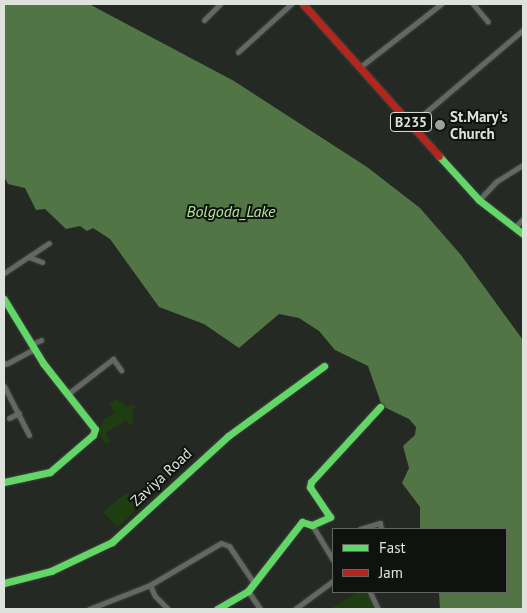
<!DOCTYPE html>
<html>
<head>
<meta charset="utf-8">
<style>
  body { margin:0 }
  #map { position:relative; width:527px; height:613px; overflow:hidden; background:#252924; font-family:"PT Sans",sans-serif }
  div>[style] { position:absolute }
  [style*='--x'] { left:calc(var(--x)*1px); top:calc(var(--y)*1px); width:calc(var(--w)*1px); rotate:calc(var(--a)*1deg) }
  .green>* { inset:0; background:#1e3d11 }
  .water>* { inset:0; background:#527546 }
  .roads { filter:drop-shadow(0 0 1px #40433f) drop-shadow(0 0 1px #40433f) }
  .street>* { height:5px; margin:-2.5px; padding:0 2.5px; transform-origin:2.5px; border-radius:2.5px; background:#646763 }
  .fast>* { height:7px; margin:-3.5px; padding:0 3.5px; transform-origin:3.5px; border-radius:3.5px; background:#63d668 }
  .jam>* { height:7px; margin:-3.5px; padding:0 3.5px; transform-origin:3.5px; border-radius:3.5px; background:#b3261e }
  .dots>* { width:14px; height:14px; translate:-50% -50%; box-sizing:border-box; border:2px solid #0f120e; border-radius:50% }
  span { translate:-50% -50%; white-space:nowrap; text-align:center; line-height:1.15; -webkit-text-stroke:4px #0f120e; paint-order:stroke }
  .shield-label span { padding:1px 4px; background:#0f120e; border:1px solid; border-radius:4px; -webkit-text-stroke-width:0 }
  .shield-label { font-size:14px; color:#dee2dd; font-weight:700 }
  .poi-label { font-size:15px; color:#dee2dd; font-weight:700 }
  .left { translate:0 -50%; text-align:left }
  .street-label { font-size:15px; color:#dee2dd }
  .water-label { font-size:16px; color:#b0e89b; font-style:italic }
  .frame { position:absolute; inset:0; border:5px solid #dee2dd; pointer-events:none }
  .legend { position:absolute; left:332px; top:528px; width:175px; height:65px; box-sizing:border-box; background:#0f120e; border:1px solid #626561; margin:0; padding:6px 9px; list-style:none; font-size:15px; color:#dee2dd }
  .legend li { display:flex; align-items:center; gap:10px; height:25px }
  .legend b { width:25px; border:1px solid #626561 }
</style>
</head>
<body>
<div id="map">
  <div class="green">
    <div style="clip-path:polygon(117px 399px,127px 407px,131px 404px,136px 407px,132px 410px,134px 422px,129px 425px,126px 420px,106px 433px,110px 443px,104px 443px,101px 436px,96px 435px,104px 419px,115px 413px,109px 404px)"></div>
    <div style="clip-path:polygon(126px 493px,138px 507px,118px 528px,103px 512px)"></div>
    <div style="clip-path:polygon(358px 592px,367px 592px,376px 609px,330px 609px)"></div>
  </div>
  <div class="water">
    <div style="clip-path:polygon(4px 4px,89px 4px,234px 81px,367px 167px,420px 208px,461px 255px,523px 340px,523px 609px,440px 609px,439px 592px,506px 592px,506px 529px,420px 529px,420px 507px,402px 483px,409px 468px,403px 446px,415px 435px,416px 427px,409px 419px,382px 406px,368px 366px,335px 350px,319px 331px,299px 318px,279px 314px,239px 348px,204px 324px,159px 307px,110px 239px,93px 228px,87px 231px,80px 226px,66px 229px,45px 209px,36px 210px,25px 188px,8px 184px,4px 177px)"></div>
  </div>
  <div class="roads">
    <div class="street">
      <div style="--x:473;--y:4;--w:23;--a:50"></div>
      <div style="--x:204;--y:20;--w:23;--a:-45"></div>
      <div style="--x:238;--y:52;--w:72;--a:-42.2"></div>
      <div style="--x:360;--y:67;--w:103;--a:-37.9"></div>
      <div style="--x:412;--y:124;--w:145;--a:-40.3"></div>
      <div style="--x:479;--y:200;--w:26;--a:-47"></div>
      <div style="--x:497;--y:181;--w:31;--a:-32"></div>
      <div style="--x:514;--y:228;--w:13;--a:-45"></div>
      <div style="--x:29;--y:257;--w:14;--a:21"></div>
      <div style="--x:4;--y:273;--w:54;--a:-33.7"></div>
      <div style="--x:32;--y:344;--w:10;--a:-24"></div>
      <div style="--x:4;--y:363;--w:2;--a:27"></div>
      <div style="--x:6;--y:364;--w:32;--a:-28"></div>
      <div style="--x:4;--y:386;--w:55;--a:63"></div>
      <div style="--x:69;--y:393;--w:56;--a:-37.7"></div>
      <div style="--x:113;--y:359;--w:14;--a:54"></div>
      <div style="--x:9;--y:418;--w:11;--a:-27"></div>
      <div style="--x:312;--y:525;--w:41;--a:59"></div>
      <div style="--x:360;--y:529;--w:21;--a:-17"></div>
      <div style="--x:380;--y:523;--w:6;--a:81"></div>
      <div style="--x:150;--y:585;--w:12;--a:66"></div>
      <div style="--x:155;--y:596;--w:18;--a:45"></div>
      <div style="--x:248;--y:591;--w:22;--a:56"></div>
      <div style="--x:370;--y:592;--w:19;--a:65"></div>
      <div style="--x:89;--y:609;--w:66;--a:-21.5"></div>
      <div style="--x:150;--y:585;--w:82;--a:-30.6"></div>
      <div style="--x:221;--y:543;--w:9;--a:21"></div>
      <div style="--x:229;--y:546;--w:45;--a:56"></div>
      <div style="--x:295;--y:609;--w:47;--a:-36.4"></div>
    </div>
    <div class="fast">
      <div style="--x:439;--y:156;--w:59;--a:47.7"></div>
      <div style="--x:479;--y:200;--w:56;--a:37.7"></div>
      <div style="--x:4;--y:299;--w:75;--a:58.6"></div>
      <div style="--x:43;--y:363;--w:84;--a:51.8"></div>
      <div style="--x:95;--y:429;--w:6;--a:108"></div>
      <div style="--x:93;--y:435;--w:57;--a:139.3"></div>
      <div style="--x:50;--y:472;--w:47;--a:167.7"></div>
      <div style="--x:4;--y:583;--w:49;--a:-14.3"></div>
      <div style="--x:51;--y:571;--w:68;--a:-25.4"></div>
      <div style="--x:112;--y:542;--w:157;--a:-42.4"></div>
      <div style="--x:228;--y:436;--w:119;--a:-36.1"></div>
      <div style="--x:217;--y:609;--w:36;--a:-30"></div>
      <div style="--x:248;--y:591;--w:88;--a:-52"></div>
      <div style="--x:302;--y:522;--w:10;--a:17"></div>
      <div style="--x:312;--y:525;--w:20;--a:-24"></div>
      <div style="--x:330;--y:517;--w:36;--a:-124"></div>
      <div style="--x:310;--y:487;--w:5;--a:-79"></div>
      <div style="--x:311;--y:482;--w:102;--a:-47.4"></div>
    </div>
    <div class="jam">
      <div style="--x:303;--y:4;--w:204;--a:48.2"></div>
    </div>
  </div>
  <div class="dots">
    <div style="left:440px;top:125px;background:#9da19c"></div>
  </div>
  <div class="shield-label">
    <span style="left:411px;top:122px">B235</span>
  </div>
  <div class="poi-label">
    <span class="left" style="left:450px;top:125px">St.Mary's<br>Church</span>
  </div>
  <div class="street-label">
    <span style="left:161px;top:477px;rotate:-43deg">Zaviya Road</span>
  </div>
  <div class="water-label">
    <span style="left:231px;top:211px">Bolgoda_Lake</span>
  </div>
  <div class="frame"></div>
  <ul class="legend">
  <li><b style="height:6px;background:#63d668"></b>Fast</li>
  <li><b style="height:6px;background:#b3261e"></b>Jam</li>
  </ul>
</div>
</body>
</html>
